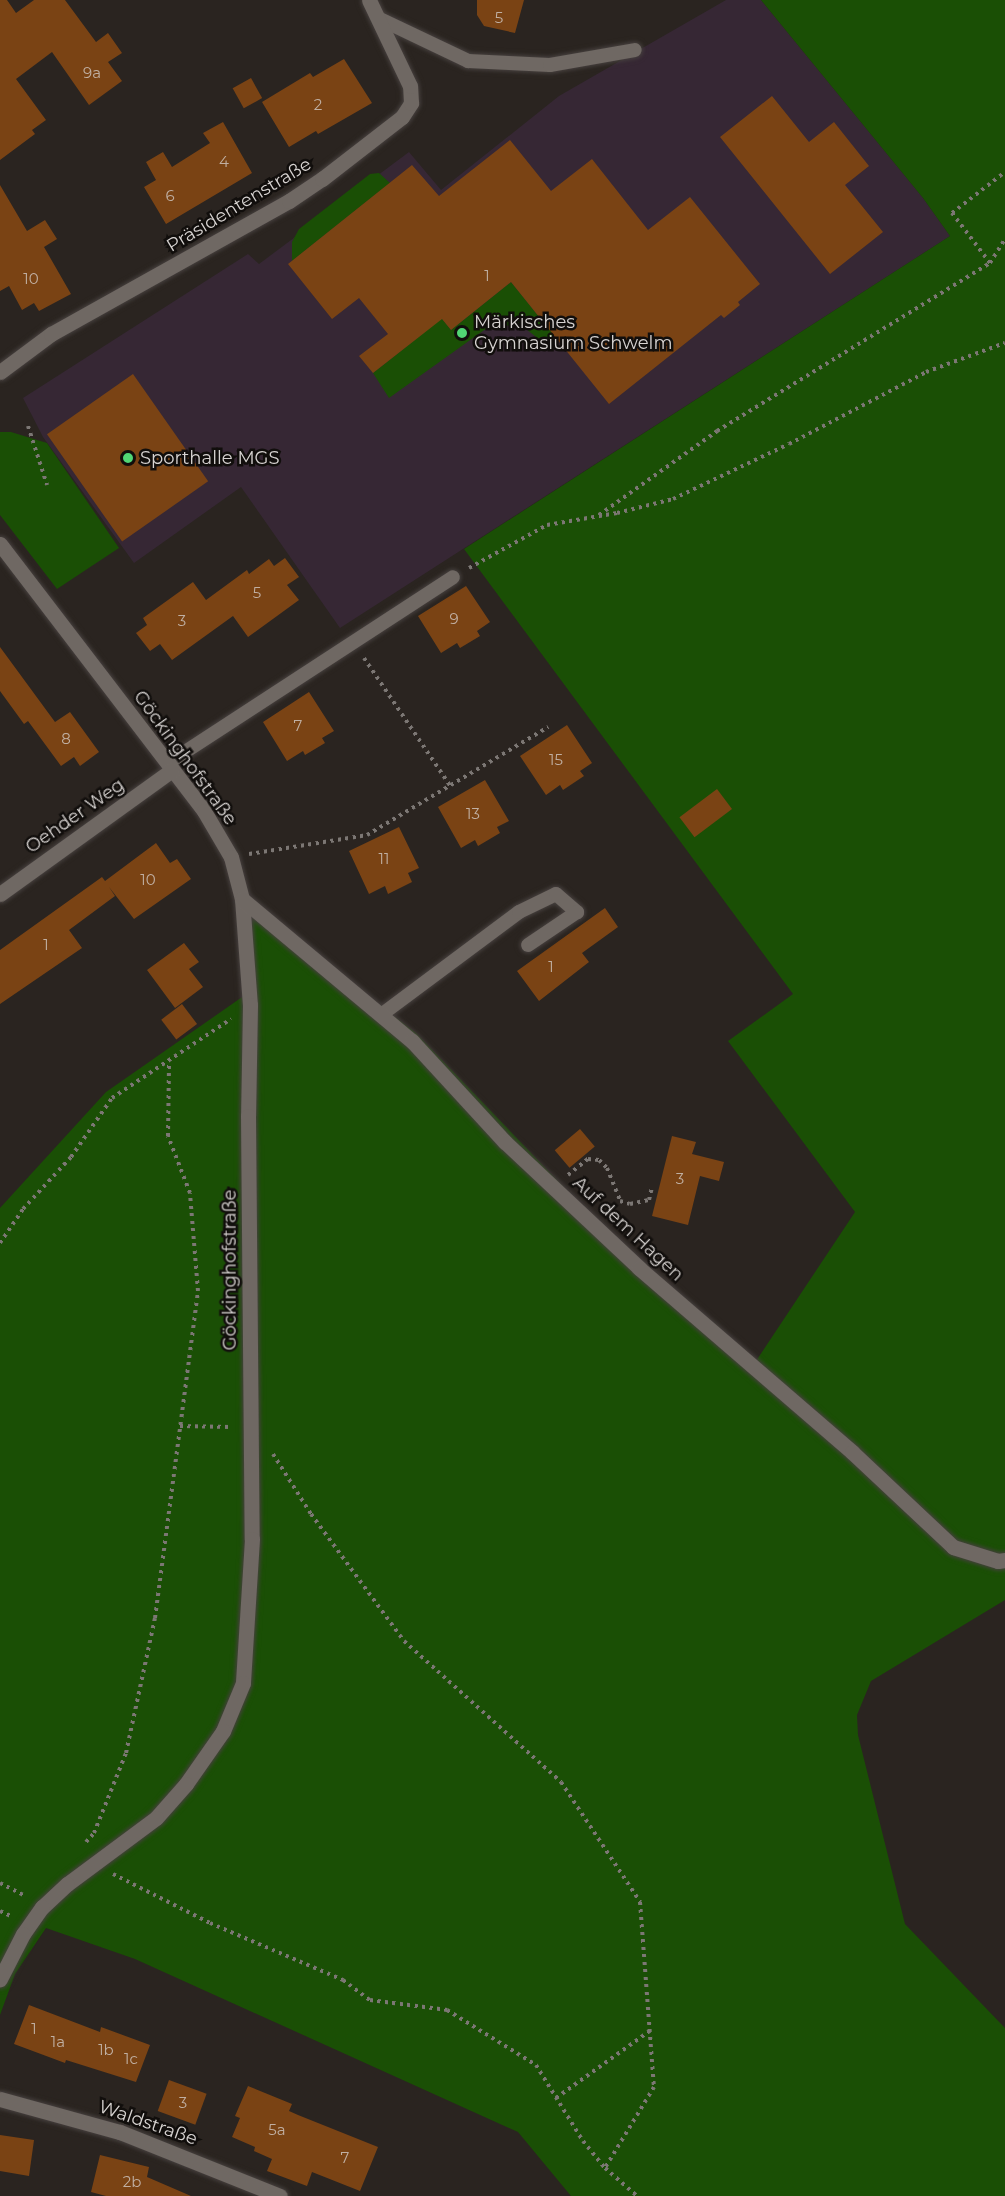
<!DOCTYPE html>
<html>
<head>
<meta charset="utf-8">
<style>
  body { margin:0 }
  #map { position:relative; width:1005px; height:2196px; overflow:hidden; background:#2a2420; font-family:Montserrat,sans-serif }
  div>[style] { position:absolute }
  [style*='--x'] { left:calc(var(--x)*1px); top:calc(var(--y)*1px); width:calc(var(--w)*1px); rotate:calc(var(--a)*1deg) }
  .education>* { inset:0; background:#362734 }
  .green>* { inset:0; background:#1a4f05 }
  .building>* { inset:0; background:#7a4314; transform-origin:0 0 }
  .path>* { height:4px; margin-top:-2px; transform-origin:0; background:repeating-linear-gradient(90deg,#7c7774 0 3px,transparent 0 7.5px) }
  .roads { filter:drop-shadow(0 0 2px #46403e) drop-shadow(0 0 2px #46403e) }
  .lane>* { height:14px; margin:-7px; padding:0 7px; transform-origin:7px; border-radius:7px; background:#6f6863 }
  .street>* { height:15px; margin:-7.5px; padding:0 7.5px; transform-origin:7.5px; border-radius:7.5px; background:#6f6863 }
  .dots>* { width:16px; height:16px; translate:-50% -50%; box-sizing:border-box; border:3px solid #110e0c; border-radius:50% }
  span { translate:-50% -50%; white-space:nowrap; text-align:center; line-height:1.15; -webkit-text-stroke:5px #110e0c; paint-order:stroke }
  .number-label { font-size:15px; color:#c0afa2 }
  .number-label span { -webkit-text-stroke-width:0 }
  .street-label { font-size:18px; color:#d7d3d1 }
  .poi-label { font-size:18px; color:#d7d3d1 }
  .left { translate:0 -50%; text-align:left }
</style>
</head>
<body>
<div id="map">
  <div class="education">
    <div style="clip-path:polygon(726px 0,761px 0,923px 198px,950px 236px,340px 628px,241px 487px,134px 563px,43px 437px,23px 398px,248px 254px,259px 264px,409px 152px,441px 190px,559px 96px)"></div>
  </div>
  <div class="green">
    <div style="clip-path:polygon(761px 0,1005px 0,1005px 1600px,871px 1681px,857px 1715px,858px 1735px,905px 1924px,1005px 2028px,1005px 2196px,571px 2196px,518px 2132px,135px 1959px,46px 1928px,15px 1974px,0 2015px,0 1208px,106px 1092px,245px 995px,251px 906px,416px 1033px,603px 1228px,756px 1361px,855px 1212px,728px 1041px,793px 994px,464px 549px,950px 236px,923px 198px)"></div>
    <div style="clip-path:polygon(379px 173px,390px 183px,292px 261px,292px 242px,299px 229px,370px 174px)"></div>
    <div style="clip-path:polygon(511px 282px,554px 335px,545px 344px,521px 325px,516px 327px,494px 323px,389px 398px,373px 373px,421px 335px,440px 316px,451px 330px)"></div>
    <div style="clip-path:polygon(0 432px,11px 432px,47px 443px,119px 548px,57px 589px,0 515px)"></div>
  </div>
  <div class="building">
    <div style="clip-path:polygon(0 0,7px 0,16px 13px,34px 0,65px 0,96px 42px,108px 33px,122px 53px,108px 62px,122px 81px,89px 105px,52px 52px,16px 79px,46px 120px,32px 130px,35px 134px,0 160px)"></div>
    <div style="clip-path:polygon(477px 0,524px 0,515px 33px,484px 26px,477px 15px)"></div>
    <div style="clip-path:polygon(344px 59px,372px 103px,318px 134px,316px 131px,289px 147px,262px 102px,310px 73px,313px 77px)"></div>
    <div style="left:251px;top:78px;width:23px;height:21px;rotate:61deg"></div>
    <div style="clip-path:polygon(772px 96px,809px 142px,834px 122px,869px 166px,845px 185px,883px 232px,830px 274px,720px 137px)"></div>
    <div style="clip-path:polygon(223px 122px,252px 173px,166px 224px,144px 187px,156px 180px,146px 162px,163px 152px,172px 167px,210px 143px,203px 133px)"></div>
    <div style="clip-path:polygon(510px 140px,551px 191px,592px 159px,648px 230px,690px 197px,760px 284px,738px 302px,740px 305px,724px 318px,721px 315px,609px 404px,511px 282px,451px 330px,442px 319px,373px 373px,359px 356px,388px 334px,359px 298px,332px 319px,288px 264px,412px 165px,439px 196px)"></div>
    <div style="clip-path:polygon(0 185px,27px 231px,45px 220px,57px 239px,44px 247px,71px 294px,39px 311px,34px 303px,22px 310px,9px 286px,0 291px)"></div>
    <div style="left:133px;top:374px;width:131px;height:105px;rotate:55deg"></div>
    <div style="clip-path:polygon(285px 558px,299px 577px,287px 585px,299px 600px,248px 637px,233px 616px,172px 660px,160px 644px,150px 651px,136px 633px,147px 625px,143px 618px,193px 582px,206px 600px,247px 570px,249px 574px,269px 559px,274px 566px)"></div>
    <div style="clip-path:polygon(466px 586px,490px 622px,477px 631px,480px 636px,460px 648px,457px 643px,441px 653px,418px 616px)"></div>
    <div style="clip-path:polygon(0 647px,55px 722px,70px 712px,99px 752px,80px 766px,74px 757px,61px 766px,28px 721px,24px 724px,0 691px)"></div>
    <div style="clip-path:polygon(309px 692px,334px 731px,322px 738px,325px 743px,305px 755px,303px 751px,287px 761px,263px 722px)"></div>
    <div style="clip-path:polygon(567px 725px,592px 763px,580px 771px,584px 776px,563px 790px,560px 785px,546px 795px,520px 756px)"></div>
    <div style="clip-path:polygon(485px 780px,509px 821px,497px 827px,500px 833px,478px 846px,475px 840px,461px 848px,438px 807px)"></div>
    <div style="left:717px;top:789px;width:25px;height:47px;rotate:53deg"></div>
    <div style="clip-path:polygon(399px 827px,419px 868px,408px 873px,412px 882px,388px 894px,385px 886px,369px 894px,349px 851px)"></div>
    <div style="clip-path:polygon(156px 843px,170px 863px,177px 859px,191px 879px,134px 919px,109px 887px,115px 896px,69px 930px,82px 948px,0 1004px,0 950px,102px 877px,105px 881px)"></div>
    <div style="clip-path:polygon(605px 908px,618px 927px,582px 953px,589px 962px,539px 1001px,517px 971px)"></div>
    <div style="clip-path:polygon(184px 943px,199px 962px,189px 969px,203px 987px,175px 1008px,147px 970px)"></div>
    <div style="left:182px;top:1004px;width:25px;height:26px;rotate:53deg"></div>
    <div style="left:580px;top:1129px;width:23px;height:33px;rotate:50deg"></div>
    <div style="clip-path:polygon(672px 1136px,696px 1142px,692px 1154px,724px 1162px,719px 1181px,700px 1176px,688px 1225px,652px 1216px)"></div>
    <div style="clip-path:polygon(29px 2005px,100px 2032px,101px 2027px,150px 2045px,136px 2082px,66px 2060px,65px 2063px,14px 2044px)"></div>
    <div style="left:169px;top:2080px;width:40px;height:33px;rotate:20deg"></div>
    <div style="clip-path:polygon(248px 2086px,292px 2104px,289px 2111px,298px 2115px,378px 2147px,360px 2191px,312px 2172px,307px 2186px,267px 2171px,272px 2159px,254px 2151px,255px 2147px,232px 2137px,240px 2118px,235px 2116px)"></div>
    <div style="clip-path:polygon(0 2135px,34px 2140px,29px 2176px,0 2171px)"></div>
    <div style="clip-path:polygon(100px 2155px,149px 2167px,147px 2177px,191px 2196px,106px 2196px,91px 2192px)"></div>
  </div>
  <div class="path">
    <div style="--x:990;--y:263;--w:63;--a:-127.2"></div>
    <div style="--x:952;--y:213;--w:67;--a:-37.7"></div>
    <div style="--x:28;--y:426;--w:62;--a:72.1"></div>
    <div style="--x:599;--y:515;--w:145;--a:-35.4"></div>
    <div style="--x:717;--y:431;--w:321;--a:-31.6"></div>
    <div style="--x:990;--y:263;--w:28;--a:-58"></div>
    <div style="--x:469;--y:568;--w:89;--a:-28.9"></div>
    <div style="--x:547;--y:525;--w:71;--a:-9.7"></div>
    <div style="--x:617;--y:513;--w:58;--a:-14"></div>
    <div style="--x:673;--y:499;--w:128;--a:-25.4"></div>
    <div style="--x:789;--y:444;--w:155;--a:-27.7"></div>
    <div style="--x:926;--y:372;--w:84;--a:-20.2"></div>
    <div style="--x:364;--y:658;--w:156;--a:56"></div>
    <div style="--x:249;--y:854;--w:120;--a:-9.1"></div>
    <div style="--x:367;--y:835;--w:211;--a:-30.8"></div>
    <div style="--x:568;--y:1175;--w:26;--a:-39"></div>
    <div style="--x:588;--y:1159;--w:11;--a:5"></div>
    <div style="--x:599;--y:1160;--w:11;--a:45"></div>
    <div style="--x:607;--y:1168;--w:35;--a:68"></div>
    <div style="--x:620;--y:1201;--w:10;--a:17"></div>
    <div style="--x:630;--y:1204;--w:19;--a:-12"></div>
    <div style="--x:649;--y:1200;--w:13;--a:-77"></div>
    <div style="--x:0;--y:1243;--w:41;--a:-55.9"></div>
    <div style="--x:23;--y:1209;--w:71;--a:-47.3"></div>
    <div style="--x:71;--y:1157;--w:72;--a:-55.2"></div>
    <div style="--x:112;--y:1098;--w:143;--a:-33.6"></div>
    <div style="--x:180;--y:1426;--w:51;--a:1.1"></div>
    <div style="--x:273;--y:1454;--w:71;--a:57.7"></div>
    <div style="--x:311;--y:1514;--w:157;--a:53.8"></div>
    <div style="--x:404;--y:1641;--w:211;--a:41.9"></div>
    <div style="--x:561;--y:1782;--w:144;--a:56.6"></div>
    <div style="--x:640;--y:1902;--w:186;--a:85.7"></div>
    <div style="--x:654;--y:2087;--w:95;--a:121.2"></div>
    <div style="--x:86;--y:1842;--w:12;--a:-48"></div>
    <div style="--x:94;--y:1833;--w:86;--a:-68.2"></div>
    <div style="--x:126;--y:1753;--w:138;--a:-77.9"></div>
    <div style="--x:155;--y:1618;--w:330;--a:-82.5"></div>
    <div style="--x:198;--y:1291;--w:98;--a:-94.7"></div>
    <div style="--x:190;--y:1193;--w:61;--a:-111.1"></div>
    <div style="--x:168;--y:1136;--w:74;--a:-89.2"></div>
    <div style="--x:113;--y:1874;--w:109;--a:26.8"></div>
    <div style="--x:210;--y:1923;--w:145;--a:23.2"></div>
    <div style="--x:343;--y:1980;--w:34;--a:37"></div>
    <div style="--x:370;--y:2000;--w:78;--a:7.4"></div>
    <div style="--x:447;--y:2010;--w:105;--a:31.7"></div>
    <div style="--x:536;--y:2065;--w:89;--a:58.3"></div>
    <div style="--x:583;--y:2141;--w:35;--a:51"></div>
    <div style="--x:605;--y:2168;--w:43;--a:41.2"></div>
    <div style="--x:0;--y:1883;--w:29;--a:27"></div>
    <div style="--x:0;--y:1911;--w:14;--a:25"></div>
    <div style="--x:556;--y:2098;--w:117;--a:-35.6"></div>
  </div>
  <div class="roads">
    <div class="lane">
      <div style="--x:380;--y:19;--w:98;--a:25.5"></div>
      <div style="--x:468;--y:61;--w:82;--a:2.8"></div>
      <div style="--x:550;--y:65;--w:86;--a:-10"></div>
      <div style="--x:168;--y:763;--w:340;--a:-33.1"></div>
      <div style="--x:381;--y:1015;--w:172;--a:-36.7"></div>
      <div style="--x:519;--y:912;--w:41;--a:-25.9"></div>
      <div style="--x:556;--y:894;--w:28;--a:41"></div>
      <div style="--x:577;--y:912;--w:59;--a:146"></div>
    </div>
    <div class="street">
      <div style="--x:0;--y:372;--w:64;--a:-36.7"></div>
      <div style="--x:51;--y:334;--w:273;--a:-29.2"></div>
      <div style="--x:289;--y:201;--w:40;--a:-34"></div>
      <div style="--x:322;--y:179;--w:101;--a:-37.8"></div>
      <div style="--x:402;--y:117;--w:17;--a:-57"></div>
      <div style="--x:411;--y:103;--w:17;--a:-93"></div>
      <div style="--x:410;--y:86;--w:95;--a:-115.5"></div>
      <div style="--x:0;--y:544;--w:336;--a:52.6"></div>
      <div style="--x:204;--y:811;--w:53;--a:59.6"></div>
      <div style="--x:231;--y:857;--w:43;--a:75.3"></div>
      <div style="--x:242;--y:899;--w:106;--a:85.7"></div>
      <div style="--x:250;--y:1005;--w:111;--a:91"></div>
      <div style="--x:248;--y:1116;--w:423;--a:89.5"></div>
      <div style="--x:252;--y:1539;--w:144;--a:93.6"></div>
      <div style="--x:243;--y:1683;--w:52;--a:112.6"></div>
      <div style="--x:223;--y:1731;--w:65;--a:124.9"></div>
      <div style="--x:186;--y:1784;--w:45;--a:131.4"></div>
      <div style="--x:156;--y:1818;--w:111;--a:143.4"></div>
      <div style="--x:67;--y:1884;--w:34;--a:137"></div>
      <div style="--x:42;--y:1907;--w:33;--a:125"></div>
      <div style="--x:23;--y:1934;--w:51;--a:117.1"></div>
      <div style="--x:0;--y:894;--w:212;--a:-35.8"></div>
      <div style="--x:242;--y:899;--w:222;--a:39.9"></div>
      <div style="--x:412;--y:1041;--w:137;--a:47.4"></div>
      <div style="--x:505;--y:1142;--w:184;--a:43.2"></div>
      <div style="--x:639;--y:1268;--w:281;--a:40.8"></div>
      <div style="--x:852;--y:1452;--w:139;--a:43.2"></div>
      <div style="--x:953;--y:1547;--w:47;--a:17.3"></div>
      <div style="--x:998;--y:1561;--w:7;--a:-8"></div>
      <div style="--x:0;--y:2099;--w:124;--a:15.4"></div>
      <div style="--x:120;--y:2132;--w:172;--a:21.8"></div>
    </div>
  </div>
  <div class="dots">
    <div style="left:462px;top:333px;background:#51d674"></div>
    <div style="left:128px;top:458px;background:#51d674"></div>
  </div>
  <div class="number-label">
    <span style="left:499px;top:18px">5</span>
    <span style="left:92px;top:73px">9a</span>
    <span style="left:318px;top:105px">2</span>
    <span style="left:224px;top:162px">4</span>
    <span style="left:170px;top:196px">6</span>
    <span style="left:487px;top:276px">1</span>
    <span style="left:31px;top:279px">10</span>
    <span style="left:257px;top:593px">5</span>
    <span style="left:454px;top:619px">9</span>
    <span style="left:182px;top:621px">3</span>
    <span style="left:298px;top:726px">7</span>
    <span style="left:66px;top:739px">8</span>
    <span style="left:556px;top:760px">15</span>
    <span style="left:473px;top:814px">13</span>
    <span style="left:384px;top:859px">11</span>
    <span style="left:148px;top:880px">10</span>
    <span style="left:46px;top:945px">1</span>
    <span style="left:551px;top:967px">1</span>
    <span style="left:680px;top:1179px">3</span>
    <span style="left:34px;top:2029px">1</span>
    <span style="left:58px;top:2042px">1a</span>
    <span style="left:106px;top:2050px">1b</span>
    <span style="left:131px;top:2059px">1c</span>
    <span style="left:183px;top:2103px">3</span>
    <span style="left:277px;top:2130px">5a</span>
    <span style="left:345px;top:2158px">7</span>
    <span style="left:132px;top:2182px">2b</span>
  </div>
  <div class="street-label">
    <span style="left:239px;top:205px;rotate:-31deg">Präsidentenstraße</span>
    <span style="left:185px;top:758px;rotate:54deg">Göckinghofstraße</span>
    <span style="left:75px;top:816px;rotate:-35deg">Oehder Weg</span>
    <span style="left:628px;top:1229px;rotate:43deg">Auf dem Hagen</span>
    <span style="left:230px;top:1270px;rotate:-90deg">Göckinghofstraße</span>
    <span style="left:148px;top:2123px;rotate:19deg">Waldstraße</span>
  </div>
  <div class="poi-label">
    <span class="left" style="left:474px;top:333px">Märkisches<br>Gymnasium Schwelm</span>
    <span class="left" style="left:140px;top:458px">Sporthalle MGS</span>
  </div>
</div>
</body>
</html>
